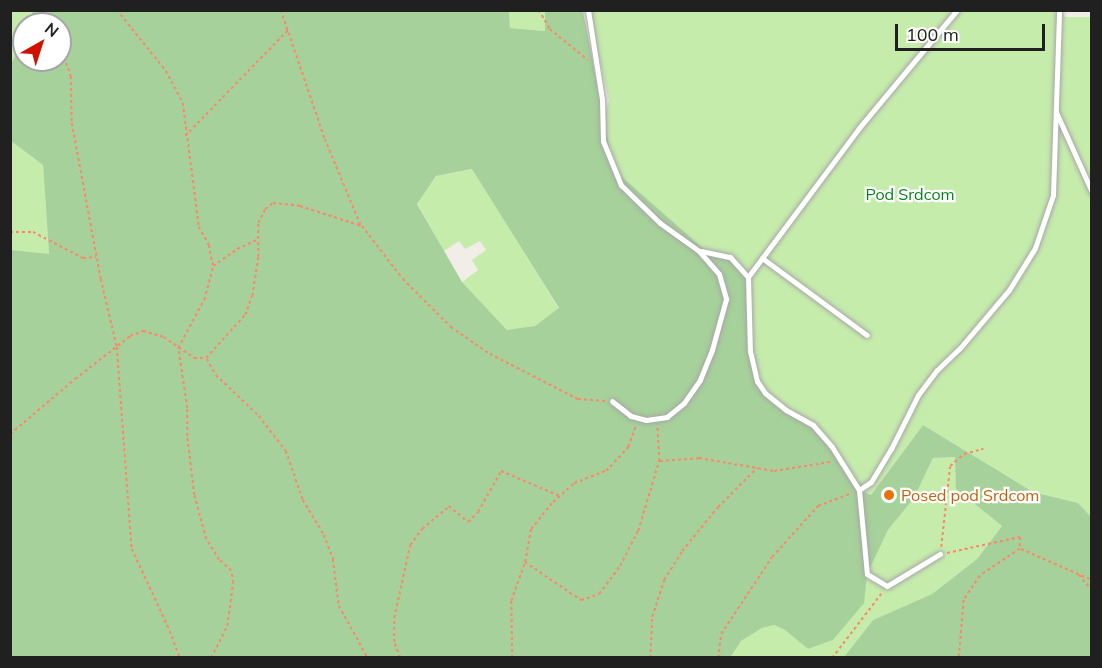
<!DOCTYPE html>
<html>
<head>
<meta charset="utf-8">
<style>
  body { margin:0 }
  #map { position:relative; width:1102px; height:668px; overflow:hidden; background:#f1eee7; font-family:Mulish,sans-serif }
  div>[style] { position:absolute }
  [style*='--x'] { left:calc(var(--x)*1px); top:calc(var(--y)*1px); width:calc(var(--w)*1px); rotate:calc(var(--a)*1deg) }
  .grass>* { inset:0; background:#c6ecac }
  .forest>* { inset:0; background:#a6d19a }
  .path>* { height:1.5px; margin-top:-0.75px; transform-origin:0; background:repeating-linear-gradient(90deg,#fd866b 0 3px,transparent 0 6px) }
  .roads { filter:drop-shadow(0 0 2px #a7a7a7) drop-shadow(0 0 2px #a7a7a7) }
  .service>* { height:5px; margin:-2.5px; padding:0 2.5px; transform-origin:2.5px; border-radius:2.5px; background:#fff }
  .dots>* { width:16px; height:16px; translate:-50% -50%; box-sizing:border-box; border:3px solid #fff; border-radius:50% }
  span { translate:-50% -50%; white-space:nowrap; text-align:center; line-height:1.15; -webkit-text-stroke:4.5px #fff; paint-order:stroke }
  .park-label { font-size:16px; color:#09841d }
  .food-label { font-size:16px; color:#c56008 }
  .left { translate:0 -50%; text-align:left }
  .frame { position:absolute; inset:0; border:12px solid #202020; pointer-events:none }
  .north { position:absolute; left:12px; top:12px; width:60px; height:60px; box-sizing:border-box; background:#fff; border:2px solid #a6a6a6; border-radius:50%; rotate:39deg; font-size:16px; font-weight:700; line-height:24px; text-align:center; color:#202020 }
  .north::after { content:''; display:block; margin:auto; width:21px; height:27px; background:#d11100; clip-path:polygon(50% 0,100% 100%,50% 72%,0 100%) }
  .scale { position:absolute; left:895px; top:24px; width:150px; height:27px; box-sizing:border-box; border:3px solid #202020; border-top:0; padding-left:8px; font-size:18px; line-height:21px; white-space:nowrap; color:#202020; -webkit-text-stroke:4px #fff; paint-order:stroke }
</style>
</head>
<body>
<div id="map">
  <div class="grass">
    <div style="clip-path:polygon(1061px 10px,1065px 17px,1091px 17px,1091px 517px,1078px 503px,1033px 492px,923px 425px,871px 495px,859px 490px,765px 393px,706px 252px,614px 170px,603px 120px,609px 100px,588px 11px)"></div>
    <div style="clip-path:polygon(11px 11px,33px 11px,28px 24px,24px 24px,24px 33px,11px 65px)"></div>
    <div style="clip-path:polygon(509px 11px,545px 11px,546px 31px,510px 28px)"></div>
    <div style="clip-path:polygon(11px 141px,43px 165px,49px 255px,11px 250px)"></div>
    <div style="clip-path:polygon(473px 169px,559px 309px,535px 326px,508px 331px,462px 282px,478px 270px,472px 260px,486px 250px,480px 241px,465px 249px,459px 241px,444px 251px,417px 203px,436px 176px)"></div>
    <div style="clip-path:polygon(956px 457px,956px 489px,1002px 526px,977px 559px,932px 594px,873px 620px,844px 657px,730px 658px,741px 641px,762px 628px,774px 625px,785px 630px,808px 649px,833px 640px,888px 530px,914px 498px,933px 458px)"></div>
  </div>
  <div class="forest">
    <div style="clip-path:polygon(evenodd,509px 10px,510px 28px,545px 31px,545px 11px,583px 11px,614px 170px,706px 251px,730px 257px,748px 277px,752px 368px,765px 393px,813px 425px,832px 447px,859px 490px,871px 495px,923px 425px,1033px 492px,1078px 503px,1091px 517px,1091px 657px,844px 657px,873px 620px,932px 594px,977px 559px,1002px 526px,956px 489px,955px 457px,933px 458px,914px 498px,888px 530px,867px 574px,864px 603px,833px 640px,808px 649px,785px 630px,774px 625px,762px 628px,741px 641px,730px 658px,11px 657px,11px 250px,49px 254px,43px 165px,11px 141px,11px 65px,24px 33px,24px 60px,60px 60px,60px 24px,28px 24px,33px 11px,509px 10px,472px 169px,559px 308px,535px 326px,507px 330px,462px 282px,417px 204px,436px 176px,472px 169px)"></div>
  </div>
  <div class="path">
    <div style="--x:43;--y:10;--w:17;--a:57"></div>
    <div style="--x:117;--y:10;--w:78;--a:51.2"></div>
    <div style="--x:166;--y:71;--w:36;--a:62"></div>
    <div style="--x:183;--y:103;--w:125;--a:82.6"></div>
    <div style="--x:199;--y:227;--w:21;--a:61"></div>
    <div style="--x:209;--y:245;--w:21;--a:79"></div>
    <div style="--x:281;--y:10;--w:136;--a:71.2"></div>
    <div style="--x:325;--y:139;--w:94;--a:67.5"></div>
    <div style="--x:539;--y:10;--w:22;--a:60"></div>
    <div style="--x:550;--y:29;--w:49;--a:39.2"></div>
    <div style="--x:60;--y:46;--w:32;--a:70"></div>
    <div style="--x:71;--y:76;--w:47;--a:88.8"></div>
    <div style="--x:72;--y:123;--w:159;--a:79.5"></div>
    <div style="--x:101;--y:279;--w:70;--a:76.8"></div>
    <div style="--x:117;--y:347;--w:203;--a:85.8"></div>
    <div style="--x:132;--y:549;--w:90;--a:65.1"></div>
    <div style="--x:170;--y:631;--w:29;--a:70"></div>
    <div style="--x:185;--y:136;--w:148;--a:-45.8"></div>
    <div style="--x:10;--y:232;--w:23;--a:0"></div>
    <div style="--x:33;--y:232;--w:56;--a:27.5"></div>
    <div style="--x:83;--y:258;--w:13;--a:-4"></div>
    <div style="--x:207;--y:359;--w:18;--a:61"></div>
    <div style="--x:216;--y:375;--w:59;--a:43.6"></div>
    <div style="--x:259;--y:416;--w:44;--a:52.4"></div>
    <div style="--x:286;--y:451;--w:52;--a:70.9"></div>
    <div style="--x:303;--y:500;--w:41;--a:59"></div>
    <div style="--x:324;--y:535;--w:26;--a:69"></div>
    <div style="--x:333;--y:559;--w:47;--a:82.7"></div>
    <div style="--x:339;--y:606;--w:60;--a:60.9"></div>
    <div style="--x:10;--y:434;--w:85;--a:-40.2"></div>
    <div style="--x:75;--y:379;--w:70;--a:-38"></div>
    <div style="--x:130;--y:336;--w:14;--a:-21"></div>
    <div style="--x:143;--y:331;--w:22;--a:16"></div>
    <div style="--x:164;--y:337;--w:37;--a:35"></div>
    <div style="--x:194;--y:358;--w:12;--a:0"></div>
    <div style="--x:206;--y:358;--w:58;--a:-47.8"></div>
    <div style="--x:245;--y:315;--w:20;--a:-70"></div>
    <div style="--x:252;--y:296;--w:39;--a:-81"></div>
    <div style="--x:258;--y:257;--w:34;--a:-90"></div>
    <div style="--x:258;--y:223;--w:16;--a:-63"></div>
    <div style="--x:265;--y:209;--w:10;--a:-37"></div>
    <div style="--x:273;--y:203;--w:27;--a:6"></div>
    <div style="--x:300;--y:206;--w:65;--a:17.9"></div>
    <div style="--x:362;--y:226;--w:67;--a:52.3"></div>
    <div style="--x:403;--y:279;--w:68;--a:45"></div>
    <div style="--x:451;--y:327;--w:47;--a:34.7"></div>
    <div style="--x:490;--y:354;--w:99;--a:27.1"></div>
    <div style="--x:578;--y:399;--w:28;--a:4"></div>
    <div style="--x:660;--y:461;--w:39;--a:-4"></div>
    <div style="--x:699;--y:458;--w:76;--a:9.8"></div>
    <div style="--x:774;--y:471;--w:57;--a:-9.1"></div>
    <div style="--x:941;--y:547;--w:81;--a:-83.7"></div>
    <div style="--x:950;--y:466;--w:18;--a:-41"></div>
    <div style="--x:964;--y:454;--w:20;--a:-15"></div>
    <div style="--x:1021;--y:549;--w:77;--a:23.6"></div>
    <div style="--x:947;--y:553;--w:75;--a:-12.4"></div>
    <div style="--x:1020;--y:537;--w:12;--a:90"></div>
    <div style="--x:1020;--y:549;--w:48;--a:146"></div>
    <div style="--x:980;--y:576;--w:29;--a:124"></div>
    <div style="--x:964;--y:600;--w:58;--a:94.9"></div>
    <div style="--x:525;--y:562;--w:68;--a:34.2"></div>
    <div style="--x:581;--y:600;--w:19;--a:-18"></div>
    <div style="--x:599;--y:594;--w:35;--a:-53"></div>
    <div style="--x:620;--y:566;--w:39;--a:-63"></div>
    <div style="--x:638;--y:531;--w:73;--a:-73.3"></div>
    <div style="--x:659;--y:461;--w:35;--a:-93"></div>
    <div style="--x:1079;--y:575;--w:20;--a:49"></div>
    <div style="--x:211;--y:658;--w:36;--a:-63"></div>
    <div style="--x:227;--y:626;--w:43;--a:-82.1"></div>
    <div style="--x:233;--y:583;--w:12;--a:-99"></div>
    <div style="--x:231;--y:571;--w:16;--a:-137"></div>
    <div style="--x:219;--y:560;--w:25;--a:-122"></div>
    <div style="--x:206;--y:539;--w:46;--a:-105.3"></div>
    <div style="--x:194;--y:495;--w:59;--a:-96.8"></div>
    <div style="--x:187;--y:436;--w:28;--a:-90"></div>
    <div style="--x:187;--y:408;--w:61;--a:-98.5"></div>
    <div style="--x:178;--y:348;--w:55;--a:-61.6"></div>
    <div style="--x:204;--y:300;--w:35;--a:-75"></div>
    <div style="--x:213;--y:266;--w:29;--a:-35"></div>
    <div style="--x:237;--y:249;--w:21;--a:-25"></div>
    <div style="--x:400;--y:658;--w:17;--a:-111"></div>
    <div style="--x:394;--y:642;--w:24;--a:-90"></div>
    <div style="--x:394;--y:618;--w:75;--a:-77.6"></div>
    <div style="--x:410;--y:545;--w:20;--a:-53"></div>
    <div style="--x:422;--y:529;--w:35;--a:-40"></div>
    <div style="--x:449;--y:506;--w:25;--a:40"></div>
    <div style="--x:468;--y:522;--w:14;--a:-45"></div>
    <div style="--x:478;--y:512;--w:47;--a:-60.7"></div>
    <div style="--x:501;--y:471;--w:64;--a:23"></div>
    <div style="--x:512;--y:658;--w:57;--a:-91"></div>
    <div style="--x:511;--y:601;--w:41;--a:-70.3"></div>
    <div style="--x:525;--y:562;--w:34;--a:-80"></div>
    <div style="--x:531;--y:529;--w:35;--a:-51"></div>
    <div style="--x:553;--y:502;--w:28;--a:-42"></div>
    <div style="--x:574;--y:483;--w:34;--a:-21"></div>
    <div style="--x:606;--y:471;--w:33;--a:-47"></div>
    <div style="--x:628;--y:447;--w:23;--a:-70"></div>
    <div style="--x:650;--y:658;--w:41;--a:-87.2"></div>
    <div style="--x:652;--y:617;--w:39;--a:-72"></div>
    <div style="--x:664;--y:580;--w:34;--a:-58"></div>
    <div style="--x:682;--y:551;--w:57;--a:-50.7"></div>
    <div style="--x:718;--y:507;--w:55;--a:-45"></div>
    <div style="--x:718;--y:658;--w:24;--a:-83"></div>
    <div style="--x:721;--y:634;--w:92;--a:-56.5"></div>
    <div style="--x:772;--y:557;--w:69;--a:-48"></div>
    <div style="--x:818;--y:506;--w:36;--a:-21"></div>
    <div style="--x:832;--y:658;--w:81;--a:-52.6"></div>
  </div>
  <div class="roads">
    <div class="service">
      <div style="--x:588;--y:10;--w:90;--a:81.1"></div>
      <div style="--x:602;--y:99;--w:42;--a:88.6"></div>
      <div style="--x:603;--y:141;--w:48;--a:67.8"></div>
      <div style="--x:621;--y:185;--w:54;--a:44.3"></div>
      <div style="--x:660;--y:223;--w:48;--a:35.7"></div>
      <div style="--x:699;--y:251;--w:30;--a:49"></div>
      <div style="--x:719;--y:274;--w:26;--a:74"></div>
      <div style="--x:726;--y:299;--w:53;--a:105.4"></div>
      <div style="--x:712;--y:350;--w:32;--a:112"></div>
      <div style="--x:700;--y:380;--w:28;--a:125"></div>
      <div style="--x:684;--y:403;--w:22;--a:141"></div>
      <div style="--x:667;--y:417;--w:21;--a:172"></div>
      <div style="--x:646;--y:420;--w:16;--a:-165"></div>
      <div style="--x:631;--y:416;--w:24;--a:-142"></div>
      <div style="--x:1056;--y:112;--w:88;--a:65.8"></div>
      <div style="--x:701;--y:251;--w:30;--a:12"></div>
      <div style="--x:730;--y:257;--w:27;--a:48"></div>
      <div style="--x:748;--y:277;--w:74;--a:88.5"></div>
      <div style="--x:750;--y:351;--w:31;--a:77"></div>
      <div style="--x:757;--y:381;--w:14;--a:56"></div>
      <div style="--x:765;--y:393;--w:27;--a:39"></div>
      <div style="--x:786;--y:410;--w:31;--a:29"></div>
      <div style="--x:813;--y:425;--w:29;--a:49"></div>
      <div style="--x:832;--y:447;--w:51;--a:57.9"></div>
      <div style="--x:859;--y:490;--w:84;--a:84.6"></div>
      <div style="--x:867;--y:574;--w:23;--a:31"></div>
      <div style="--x:887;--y:586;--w:62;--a:-31.1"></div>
      <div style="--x:762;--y:258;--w:130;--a:36.3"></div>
      <div style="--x:748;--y:277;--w:186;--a:-53.3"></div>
      <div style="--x:859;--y:128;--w:153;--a:-50.3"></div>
      <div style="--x:859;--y:490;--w:14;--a:-34"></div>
      <div style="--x:871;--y:482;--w:39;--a:-59"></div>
      <div style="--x:891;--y:449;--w:60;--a:-63.4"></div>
      <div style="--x:918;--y:395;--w:31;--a:-53"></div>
      <div style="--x:937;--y:370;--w:32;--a:-44"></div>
      <div style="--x:960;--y:348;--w:76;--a:-49.8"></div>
      <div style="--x:1009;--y:290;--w:49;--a:-58.2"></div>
      <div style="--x:1035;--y:248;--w:56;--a:-71.2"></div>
      <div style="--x:1053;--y:195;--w:185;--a:-88.1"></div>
    </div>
  </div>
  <div class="dots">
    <div style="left:889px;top:495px;background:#e8710a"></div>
  </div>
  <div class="park-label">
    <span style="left:910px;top:194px">Pod Srdcom</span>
  </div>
  <div class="food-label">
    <span class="left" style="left:901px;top:495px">Posed pod Srdcom</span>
  </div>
  <div class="frame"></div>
  <div class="north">N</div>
  <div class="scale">100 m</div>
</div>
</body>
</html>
